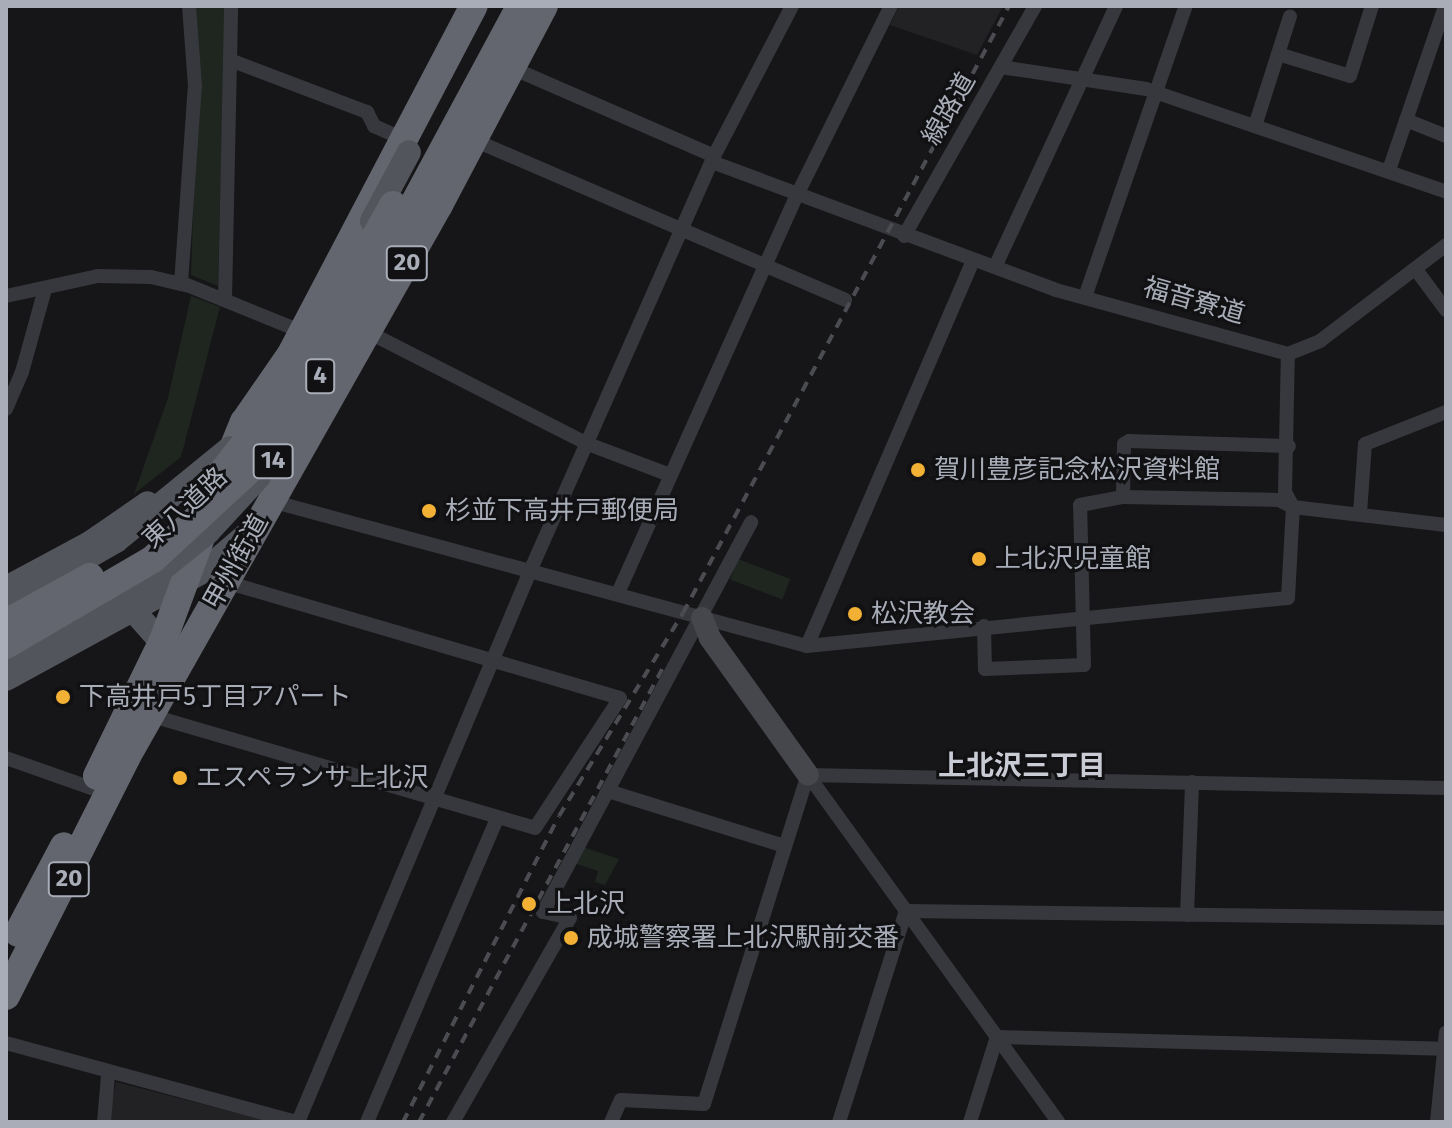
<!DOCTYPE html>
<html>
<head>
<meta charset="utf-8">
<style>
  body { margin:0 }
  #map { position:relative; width:1452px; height:1128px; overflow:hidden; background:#161618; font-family:"Fira Sans","Noto Sans JP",sans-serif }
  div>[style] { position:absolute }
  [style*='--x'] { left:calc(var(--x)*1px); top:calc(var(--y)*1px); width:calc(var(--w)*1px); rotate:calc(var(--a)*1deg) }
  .built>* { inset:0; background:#222225 }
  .green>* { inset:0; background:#1e261f; transform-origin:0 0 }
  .street>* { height:14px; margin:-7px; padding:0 7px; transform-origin:7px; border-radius:7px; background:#37383d }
  .secondary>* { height:22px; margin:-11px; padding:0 11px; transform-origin:11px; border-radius:11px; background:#45474d }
  .primary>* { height:24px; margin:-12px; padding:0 12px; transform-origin:12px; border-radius:12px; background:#53555c }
  .highway>* { height:28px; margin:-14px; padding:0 14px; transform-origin:14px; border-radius:14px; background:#63666e }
  .rail>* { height:4px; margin-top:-2px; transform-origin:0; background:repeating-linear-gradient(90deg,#4a4c52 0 10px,transparent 0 18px) }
  .primary-bridge>* { height:24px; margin:-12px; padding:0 12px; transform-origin:12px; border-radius:12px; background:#53555c }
  .highway-bridge>* { height:28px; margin:-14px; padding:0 14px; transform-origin:14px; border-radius:14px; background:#63666e }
  .dots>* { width:22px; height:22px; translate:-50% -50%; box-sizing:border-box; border:4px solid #111113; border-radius:50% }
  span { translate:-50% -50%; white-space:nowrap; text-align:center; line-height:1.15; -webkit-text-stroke:6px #111113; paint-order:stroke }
  .shield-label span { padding:2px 6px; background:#111113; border:2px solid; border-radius:6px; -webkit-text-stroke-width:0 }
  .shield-label { font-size:24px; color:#a8adb8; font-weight:700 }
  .street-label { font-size:26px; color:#a8adb8 }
  .poi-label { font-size:26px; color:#a8adb8 }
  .left { translate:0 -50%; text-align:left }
  .neighbourhood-label { font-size:28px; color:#c9ccd4; font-weight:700 }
  .frame { position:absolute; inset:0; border:8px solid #a8adb8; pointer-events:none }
</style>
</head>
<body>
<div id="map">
  <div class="built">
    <div style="clip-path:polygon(899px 6px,1003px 6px,977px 55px,890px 25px)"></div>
    <div style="clip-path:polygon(116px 1082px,272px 1122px,108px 1122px)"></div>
  </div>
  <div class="green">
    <div style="clip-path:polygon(194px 6px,225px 6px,218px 286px,191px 275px,198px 69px)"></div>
    <div style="clip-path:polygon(191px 296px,220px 307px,181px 457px,134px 494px,168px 398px)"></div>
    <div style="left:738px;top:559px;width:56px;height:22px;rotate:21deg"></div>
    <div style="clip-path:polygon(583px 847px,619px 859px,605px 885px,595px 882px,598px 871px,574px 863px)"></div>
  </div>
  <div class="street">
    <div style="--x:1278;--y:54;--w:75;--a:17"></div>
    <div style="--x:1350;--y:76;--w:73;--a:-72.6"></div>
    <div style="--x:230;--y:60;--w:147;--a:20.8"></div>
    <div style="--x:367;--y:112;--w:16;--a:63"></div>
    <div style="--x:374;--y:126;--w:32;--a:24"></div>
    <div style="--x:1001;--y:67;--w:147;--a:8.6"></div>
    <div style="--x:1146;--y:89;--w:317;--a:18.9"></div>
    <div style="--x:512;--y:68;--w:220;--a:23.5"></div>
    <div style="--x:1406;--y:120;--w:43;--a:21.8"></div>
    <div style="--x:1255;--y:126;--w:115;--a:-72.3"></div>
    <div style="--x:474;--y:140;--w:404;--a:23.3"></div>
    <div style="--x:712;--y:162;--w:367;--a:20.4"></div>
    <div style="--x:1056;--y:290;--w:241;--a:15.4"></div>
    <div style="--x:1288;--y:354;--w:35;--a:-22"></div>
    <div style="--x:1320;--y:341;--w:158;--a:-37.3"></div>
    <div style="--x:1389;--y:170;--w:173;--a:-71.1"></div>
    <div style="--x:904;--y:236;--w:265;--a:-60.3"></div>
    <div style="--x:995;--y:267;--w:288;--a:-65.1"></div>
    <div style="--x:1417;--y:271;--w:49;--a:53.4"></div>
    <div style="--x:181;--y:284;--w:198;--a:-86"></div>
    <div style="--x:195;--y:86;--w:80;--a:-94.3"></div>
    <div style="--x:1086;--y:294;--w:305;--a:-70.9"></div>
    <div style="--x:6;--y:296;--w:94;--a:-12.3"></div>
    <div style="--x:98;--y:276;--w:53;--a:1.1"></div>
    <div style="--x:151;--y:277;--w:37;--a:13"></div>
    <div style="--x:187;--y:285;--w:127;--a:22.1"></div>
    <div style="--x:225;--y:299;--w:293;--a:-88.8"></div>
    <div style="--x:368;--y:332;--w:247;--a:27"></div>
    <div style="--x:588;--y:444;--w:88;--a:20.7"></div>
    <div style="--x:6;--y:409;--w:40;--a:-66.6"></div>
    <div style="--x:22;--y:372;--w:86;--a:-74.5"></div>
    <div style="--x:1123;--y:497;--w:53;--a:-88.9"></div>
    <div style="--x:1124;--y:444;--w:6;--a:-31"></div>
    <div style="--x:1129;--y:441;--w:160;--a:1.8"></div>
    <div style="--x:271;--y:501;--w:555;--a:15.14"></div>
    <div style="--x:807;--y:646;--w:483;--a:-5.7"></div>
    <div style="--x:1288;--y:598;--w:91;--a:-86.9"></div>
    <div style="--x:1293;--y:507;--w:17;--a:-118"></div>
    <div style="--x:1285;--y:492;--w:138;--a:-88.8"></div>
    <div style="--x:1360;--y:513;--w:69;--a:-85.9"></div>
    <div style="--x:1365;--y:444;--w:87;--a:-21.6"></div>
    <div style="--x:618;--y:593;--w:436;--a:-65.8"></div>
    <div style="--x:797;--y:195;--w:211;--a:-63.6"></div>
    <div style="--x:984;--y:626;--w:43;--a:88.7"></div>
    <div style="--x:985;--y:669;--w:99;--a:-2.3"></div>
    <div style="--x:1084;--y:665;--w:160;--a:-91.4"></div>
    <div style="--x:1080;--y:505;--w:44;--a:-10.5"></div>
    <div style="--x:1123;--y:497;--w:156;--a:1.1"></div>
    <div style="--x:1279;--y:500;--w:16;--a:27"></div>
    <div style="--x:1293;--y:507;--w:154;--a:6.7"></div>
    <div style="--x:807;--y:646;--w:419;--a:-66.7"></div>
    <div style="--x:149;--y:715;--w:402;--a:16.3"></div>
    <div style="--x:535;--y:828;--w:155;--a:-56.8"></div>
    <div style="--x:620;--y:698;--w:411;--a:-163.6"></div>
    <div style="--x:6;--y:758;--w:90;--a:19.4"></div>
    <div style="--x:808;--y:775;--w:638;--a:1.17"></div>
    <div style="--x:808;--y:775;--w:428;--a:54.2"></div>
    <div style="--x:608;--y:791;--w:185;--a:17.3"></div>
    <div style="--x:1187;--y:915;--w:133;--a:-87.8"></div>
    <div style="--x:6;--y:1043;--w:301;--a:15.2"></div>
    <div style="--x:104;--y:1122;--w:47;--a:-85.1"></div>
    <div style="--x:298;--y:1122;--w:600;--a:-67.15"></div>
    <div style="--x:531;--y:569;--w:452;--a:-66.1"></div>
    <div style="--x:714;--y:156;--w:169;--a:-62.5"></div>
    <div style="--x:367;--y:1122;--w:331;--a:-66.8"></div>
    <div style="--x:453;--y:1122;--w:235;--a:-60.2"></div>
    <div style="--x:570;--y:918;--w:28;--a:-167"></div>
    <div style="--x:543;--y:912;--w:442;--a:-61.9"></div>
    <div style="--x:611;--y:1122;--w:24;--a:-66"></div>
    <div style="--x:621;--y:1100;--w:83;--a:2.8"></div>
    <div style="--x:704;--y:1104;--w:345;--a:-72.5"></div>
    <div style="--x:839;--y:1122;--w:221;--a:-72.4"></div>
    <div style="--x:906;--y:911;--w:540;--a:0.74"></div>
    <div style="--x:970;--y:1122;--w:89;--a:-72.4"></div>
    <div style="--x:997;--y:1037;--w:446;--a:1.5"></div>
    <div style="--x:1437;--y:1122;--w:90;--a:-84.3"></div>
  </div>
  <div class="secondary">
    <div style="--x:702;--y:618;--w:22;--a:68"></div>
    <div style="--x:710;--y:638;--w:168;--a:54.4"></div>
  </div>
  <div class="primary">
    <div style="--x:6;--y:588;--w:95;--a:-28.2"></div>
    <div style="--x:90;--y:543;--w:70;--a:-34.6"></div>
    <div style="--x:133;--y:610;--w:44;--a:48.7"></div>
    <div style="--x:6;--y:679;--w:226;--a:-28.6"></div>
    <div style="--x:204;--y:571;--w:54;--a:-40.5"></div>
  </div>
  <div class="highway">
    <div style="--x:232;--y:451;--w:31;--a:-68"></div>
    <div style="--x:244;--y:422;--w:83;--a:-55.3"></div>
    <div style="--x:291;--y:354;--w:393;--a:-62.3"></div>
    <div style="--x:97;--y:776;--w:148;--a:-64"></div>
    <div style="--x:162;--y:643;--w:127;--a:-69.7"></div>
    <div style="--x:18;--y:933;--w:98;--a:-62.1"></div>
    <div style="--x:6;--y:996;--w:267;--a:-63.2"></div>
    <div style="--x:126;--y:758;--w:635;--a:-60.49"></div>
    <div style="--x:439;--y:205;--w:225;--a:-62.2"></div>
  </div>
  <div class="rail">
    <div style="--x:403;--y:1122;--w:343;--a:-63"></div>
    <div style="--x:559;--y:816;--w:238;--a:-58.6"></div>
    <div style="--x:683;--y:613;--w:689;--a:-61.76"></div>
    <div style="--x:419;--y:1122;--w:522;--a:-61.77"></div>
  </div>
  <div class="primary-bridge">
    <div style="--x:372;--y:221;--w:78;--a:-61.8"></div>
    <div style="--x:6;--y:604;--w:127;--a:-29.8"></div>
    <div style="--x:116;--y:541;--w:147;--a:-39.2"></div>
    <div style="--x:6;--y:662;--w:116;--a:-28.8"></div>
    <div style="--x:108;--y:606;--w:72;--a:-34.8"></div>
    <div style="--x:167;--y:565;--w:53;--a:-38.8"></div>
    <div style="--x:208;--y:532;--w:75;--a:-47.2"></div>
  </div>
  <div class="highway-bridge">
    <div style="--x:217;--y:479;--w:125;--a:-51.8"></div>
    <div style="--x:294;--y:381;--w:202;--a:-60.6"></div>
    <div style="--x:6;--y:623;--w:96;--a:-28.7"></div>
    <div style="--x:6;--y:645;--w:170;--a:-30.3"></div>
    <div style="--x:153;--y:559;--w:144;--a:-42.8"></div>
    <div style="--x:259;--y:461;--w:130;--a:-55.3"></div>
    <div style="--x:333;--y:354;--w:395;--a:-61.7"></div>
  </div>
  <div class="dots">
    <div style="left:918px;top:470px;background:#f2b134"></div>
    <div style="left:429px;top:511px;background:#f2b134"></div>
    <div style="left:979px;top:559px;background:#f2b134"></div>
    <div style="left:855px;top:614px;background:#f2b134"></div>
    <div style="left:63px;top:697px;background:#f2b134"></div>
    <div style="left:180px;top:778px;background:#f2b134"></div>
    <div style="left:529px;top:904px;background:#f2b134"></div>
    <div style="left:571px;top:938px;background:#f2b134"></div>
  </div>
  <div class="shield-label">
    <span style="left:407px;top:263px">20</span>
    <span style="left:320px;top:376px">4</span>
    <span style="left:273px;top:461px">14</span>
    <span style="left:69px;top:879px">20</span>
  </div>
  <div class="street-label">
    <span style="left:949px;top:109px;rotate:-60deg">線路道</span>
    <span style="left:1194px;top:301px;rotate:16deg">福音寮道</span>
    <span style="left:185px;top:508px;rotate:-43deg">東八道路</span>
    <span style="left:236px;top:562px;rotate:-61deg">甲州街道</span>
  </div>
  <div class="poi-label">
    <span class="left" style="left:934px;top:470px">賀川豊彦記念松沢資料館</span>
    <span class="left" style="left:445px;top:511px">杉並下高井戸郵便局</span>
    <span class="left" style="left:995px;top:559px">上北沢児童館</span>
    <span class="left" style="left:871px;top:614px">松沢教会</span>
    <span class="left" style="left:79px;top:697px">下高井戸5丁目アパート</span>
    <span class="left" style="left:196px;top:778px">エスペランサ上北沢</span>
    <span class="left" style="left:547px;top:904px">上北沢</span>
    <span class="left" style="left:587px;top:938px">成城警察署上北沢駅前交番</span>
  </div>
  <div class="neighbourhood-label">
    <span style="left:1022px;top:766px">上北沢三丁目</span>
  </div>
  <div class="frame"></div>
</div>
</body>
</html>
